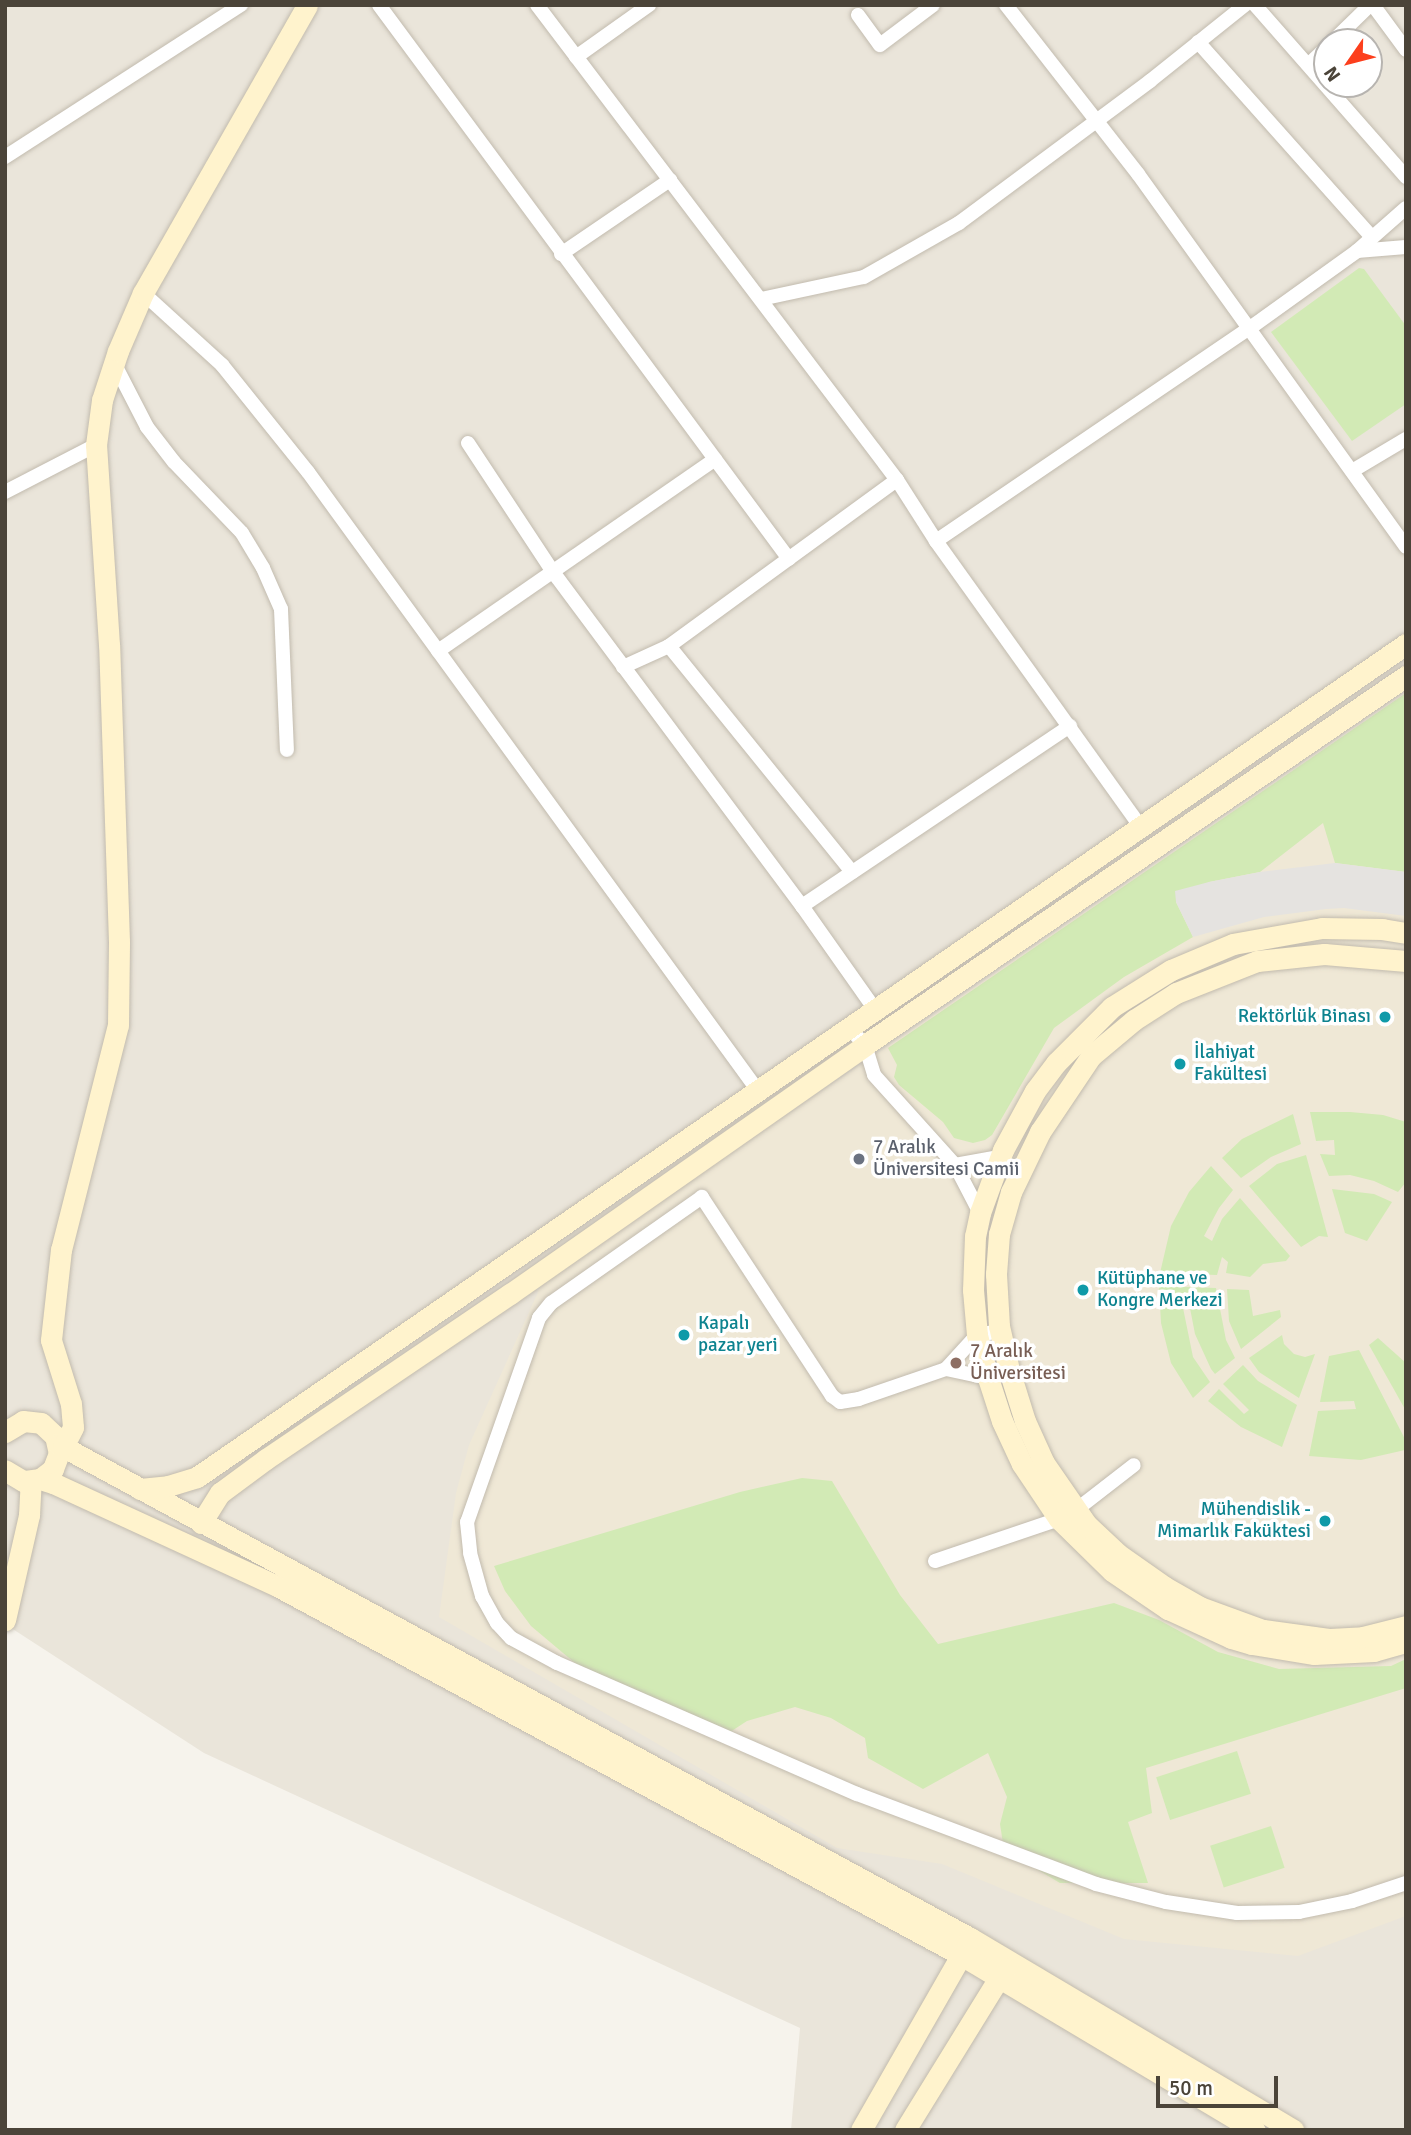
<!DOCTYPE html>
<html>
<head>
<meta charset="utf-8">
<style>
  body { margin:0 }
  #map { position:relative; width:1411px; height:2135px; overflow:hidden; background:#f6f3ec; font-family:Signika,sans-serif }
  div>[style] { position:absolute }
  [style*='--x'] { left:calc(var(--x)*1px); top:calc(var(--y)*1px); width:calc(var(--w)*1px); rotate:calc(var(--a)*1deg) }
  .residential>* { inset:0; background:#eae5da }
  .education>* { inset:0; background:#efe8d6 }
  .green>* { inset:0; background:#d2eab5; transform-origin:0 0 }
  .parking>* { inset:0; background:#e5e3e0 }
  .roads { filter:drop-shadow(0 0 2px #c2bbae) drop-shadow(0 0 2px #c2bbae) }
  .street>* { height:14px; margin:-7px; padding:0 7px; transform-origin:7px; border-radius:7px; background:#fff }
  .secondary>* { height:21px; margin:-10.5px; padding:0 10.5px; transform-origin:10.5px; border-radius:10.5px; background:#fff3cd }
  .dots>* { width:19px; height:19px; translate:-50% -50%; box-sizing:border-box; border:4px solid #fff; border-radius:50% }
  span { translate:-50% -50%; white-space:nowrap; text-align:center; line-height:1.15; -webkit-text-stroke:7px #fff; paint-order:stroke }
  .culture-label { font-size:19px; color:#0d838f }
  .right { translate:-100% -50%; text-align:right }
  .left { translate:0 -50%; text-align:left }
  .worship-label { font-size:19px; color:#5b616d }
  .education-label { font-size:19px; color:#785e54 }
  .frame { position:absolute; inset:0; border:7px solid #4b4439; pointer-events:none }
  .north { position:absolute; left:1313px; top:28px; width:70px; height:70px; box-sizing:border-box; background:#fff; border:2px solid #b7b4b0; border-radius:50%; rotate:235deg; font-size:19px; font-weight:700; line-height:28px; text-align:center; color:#4b4439 }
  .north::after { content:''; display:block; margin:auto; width:24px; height:32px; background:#fc3f1d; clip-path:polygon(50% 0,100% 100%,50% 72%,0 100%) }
  .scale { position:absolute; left:1156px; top:2076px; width:122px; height:32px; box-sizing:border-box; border:4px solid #4b4439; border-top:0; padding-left:9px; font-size:21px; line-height:24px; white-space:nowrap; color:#4b4439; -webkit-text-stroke:5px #fff; paint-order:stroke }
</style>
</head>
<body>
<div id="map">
  <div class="residential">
    <div style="clip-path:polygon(evenodd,5px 5px,1406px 5px,1406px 2130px,791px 2130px,800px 2028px,204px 1753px,5px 1624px,5px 5px,1327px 42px,1369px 42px,1369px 84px,1327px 84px,1327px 42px)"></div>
  </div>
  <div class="education">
    <div style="clip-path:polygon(1406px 693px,1406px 1916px,1298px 1956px,1124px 1939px,942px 1864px,837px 1848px,439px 1617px,456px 1493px,469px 1445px,543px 1281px)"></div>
  </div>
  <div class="green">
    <div style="clip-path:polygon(1359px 268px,1364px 269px,1406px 326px,1406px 404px,1352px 441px,1271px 332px)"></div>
    <div style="clip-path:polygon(1406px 693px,1406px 872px,1335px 863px,1323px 823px,1260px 872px,1209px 882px,1176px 902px,1193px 937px,1124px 977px,1054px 1028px,992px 1135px,985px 1140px,973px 1143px,954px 1138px,943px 1122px,899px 1085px,894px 1077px,897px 1065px,888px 1048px)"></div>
    <div style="clip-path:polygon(1310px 1112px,1350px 1112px,1383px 1115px,1406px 1122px,1406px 1182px,1398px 1192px,1374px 1181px,1350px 1175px,1329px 1176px,1320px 1154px,1335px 1155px,1334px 1140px,1316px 1141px)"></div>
    <div style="clip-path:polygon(1293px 1114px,1301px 1144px,1271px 1157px,1241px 1178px,1222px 1158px,1242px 1139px)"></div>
    <div style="clip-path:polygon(1306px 1155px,1328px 1237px,1319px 1236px,1301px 1247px,1249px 1186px,1277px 1164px)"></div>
    <div style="clip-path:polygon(1211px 1166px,1233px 1190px,1219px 1208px,1204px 1236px,1212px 1241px,1222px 1219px,1240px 1198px,1290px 1256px,1286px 1261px,1263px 1264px,1250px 1277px,1226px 1273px,1228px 1262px,1222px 1257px,1217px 1275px,1160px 1273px,1171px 1226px,1189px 1192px)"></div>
    <div style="clip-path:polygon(1332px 1189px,1374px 1194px,1392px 1202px,1367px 1241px,1345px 1233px)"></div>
    <div style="clip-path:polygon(1159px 1286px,1216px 1288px,1226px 1340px,1235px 1358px,1215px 1374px,1211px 1369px,1195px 1334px,1189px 1303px,1182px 1303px,1193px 1357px,1210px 1382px,1193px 1398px,1171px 1363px,1161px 1323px)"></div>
    <div style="clip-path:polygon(1227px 1289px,1249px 1290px,1253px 1316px,1280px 1310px,1281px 1317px,1241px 1349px,1229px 1321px)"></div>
    <div style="clip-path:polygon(1282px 1335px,1284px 1344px,1294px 1354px,1305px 1357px,1315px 1354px,1299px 1398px,1259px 1372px,1249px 1358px)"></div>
    <div style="clip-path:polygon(1378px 1338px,1406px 1363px,1406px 1411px,1369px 1345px)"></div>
    <div style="clip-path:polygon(1359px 1350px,1406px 1441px,1405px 1450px,1361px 1460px,1309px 1456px,1318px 1411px,1356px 1409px,1354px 1401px,1320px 1402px,1329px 1356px)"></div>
    <div style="clip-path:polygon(1243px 1365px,1258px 1381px,1297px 1405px,1282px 1447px,1241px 1427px,1208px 1401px,1219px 1389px,1244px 1414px,1249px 1410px,1223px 1384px)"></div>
    <div style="clip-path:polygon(802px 1478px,832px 1481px,900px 1595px,938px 1644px,1114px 1603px,1159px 1620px,1218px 1652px,1279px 1669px,1391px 1666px,1406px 1659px,1406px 1688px,1146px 1768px,1152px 1813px,1128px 1822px,1148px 1883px,1060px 1883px,1004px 1850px,1000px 1824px,1007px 1797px,988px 1753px,923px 1789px,868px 1758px,865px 1738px,831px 1718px,795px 1707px,747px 1721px,724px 1736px,588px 1674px,531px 1626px,505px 1591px,494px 1566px,740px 1492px)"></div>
    <div style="left:1237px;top:1751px;width:45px;height:85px;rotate:72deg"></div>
    <div style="left:1271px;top:1826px;width:44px;height:64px;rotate:72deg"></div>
  </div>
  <div class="parking">
    <div style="clip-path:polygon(1335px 863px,1406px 872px,1406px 916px,1344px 908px,1326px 909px,1264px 917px,1193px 937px,1176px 902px,1175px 891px,1209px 882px,1260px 872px)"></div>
  </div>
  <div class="roads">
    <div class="street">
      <div style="--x:379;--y:5;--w:689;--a:53.5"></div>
      <div style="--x:537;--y:5;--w:596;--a:52.84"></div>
      <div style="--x:897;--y:480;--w:72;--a:57.4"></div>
      <div style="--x:936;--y:541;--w:352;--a:54.4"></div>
      <div style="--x:1006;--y:5;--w:214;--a:52"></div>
      <div style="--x:1138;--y:174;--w:459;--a:54.3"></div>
      <div style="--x:1255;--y:5;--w:229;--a:48.7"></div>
      <div style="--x:1373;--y:5;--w:56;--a:53.7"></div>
      <div style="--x:858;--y:15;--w:37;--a:54"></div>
      <div style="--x:880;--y:45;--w:66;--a:-37"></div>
      <div style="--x:1198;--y:42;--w:260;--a:48.3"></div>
      <div style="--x:1332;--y:42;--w:53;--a:-44.2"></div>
      <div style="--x:576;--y:57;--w:90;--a:-35.5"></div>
      <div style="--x:1309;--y:64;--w:25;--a:-43"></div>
      <div style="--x:5;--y:157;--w:281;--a:-32.8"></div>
      <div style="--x:1357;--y:251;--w:49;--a:-4.7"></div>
      <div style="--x:561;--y:254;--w:132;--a:-34.2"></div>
      <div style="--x:143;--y:293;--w:107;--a:42.3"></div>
      <div style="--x:222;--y:365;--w:137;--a:51.2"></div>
      <div style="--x:308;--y:472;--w:765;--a:53.98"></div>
      <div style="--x:761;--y:299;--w:105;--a:-12.1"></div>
      <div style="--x:864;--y:277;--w:109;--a:-29.6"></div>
      <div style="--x:959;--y:223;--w:238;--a:-36.6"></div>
      <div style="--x:1150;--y:81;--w:122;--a:-38.7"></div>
      <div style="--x:114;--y:363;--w:72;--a:62.7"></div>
      <div style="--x:147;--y:427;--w:44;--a:52.4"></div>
      <div style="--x:174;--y:462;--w:98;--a:46.2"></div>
      <div style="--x:242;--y:533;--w:41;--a:59"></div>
      <div style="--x:263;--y:568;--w:45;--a:66.3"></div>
      <div style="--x:281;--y:609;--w:141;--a:87.6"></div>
      <div style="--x:468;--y:443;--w:154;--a:56.6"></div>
      <div style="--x:553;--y:572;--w:417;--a:53.3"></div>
      <div style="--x:802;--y:906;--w:128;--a:54.8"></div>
      <div style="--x:1352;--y:471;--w:63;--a:-30.7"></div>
      <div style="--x:5;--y:492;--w:102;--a:-27.3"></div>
      <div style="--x:936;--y:541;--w:379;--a:-34.2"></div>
      <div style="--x:1250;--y:328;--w:132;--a:-35.7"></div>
      <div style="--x:1357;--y:251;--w:65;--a:-41.3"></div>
      <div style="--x:669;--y:646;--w:291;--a:51"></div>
      <div style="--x:438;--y:651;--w:337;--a:-34.7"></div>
      <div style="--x:623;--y:667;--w:51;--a:-24.5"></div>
      <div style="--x:669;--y:646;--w:282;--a:-36.1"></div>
      <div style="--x:802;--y:906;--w:323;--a:-33.9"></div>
      <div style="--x:850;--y:1029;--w:22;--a:47"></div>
      <div style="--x:865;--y:1045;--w:31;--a:73"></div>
      <div style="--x:874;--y:1075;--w:121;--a:48"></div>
      <div style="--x:980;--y:1213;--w:54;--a:-117.5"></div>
      <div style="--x:955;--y:1165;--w:45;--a:-10.3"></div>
      <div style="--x:1000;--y:1331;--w:23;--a:170"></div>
      <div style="--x:977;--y:1335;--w:46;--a:132.4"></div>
      <div style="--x:946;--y:1369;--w:43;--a:12.1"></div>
      <div style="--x:988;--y:1378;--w:22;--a:-21"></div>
      <div style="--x:946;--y:1369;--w:92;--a:161"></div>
      <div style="--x:859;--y:1399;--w:19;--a:171"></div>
      <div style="--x:840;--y:1402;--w:10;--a:-143"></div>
      <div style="--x:832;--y:1396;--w:238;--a:-123.2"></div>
      <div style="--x:702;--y:1197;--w:184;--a:144.9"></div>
      <div style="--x:551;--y:1303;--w:19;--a:129"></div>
      <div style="--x:539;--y:1318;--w:216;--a:109.4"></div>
      <div style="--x:467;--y:1522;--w:31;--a:84"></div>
      <div style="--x:470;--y:1553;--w:45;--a:74.4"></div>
      <div style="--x:482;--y:1596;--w:31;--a:61"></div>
      <div style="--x:497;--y:1623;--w:21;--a:47"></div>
      <div style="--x:511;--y:1638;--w:52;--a:28.5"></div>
      <div style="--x:557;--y:1663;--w:327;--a:23.6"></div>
      <div style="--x:857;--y:1794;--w:255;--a:20.6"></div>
      <div style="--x:1096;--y:1884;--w:72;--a:14.4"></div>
      <div style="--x:1166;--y:1902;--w:72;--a:8.8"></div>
      <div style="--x:1237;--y:1913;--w:62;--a:-0.9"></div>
      <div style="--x:1299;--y:1912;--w:54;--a:-11.7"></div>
      <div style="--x:1352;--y:1901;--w:57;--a:-18.4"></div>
      <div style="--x:935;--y:1561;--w:131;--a:-18.7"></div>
      <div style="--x:1059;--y:1519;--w:19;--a:-28"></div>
      <div style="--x:1076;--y:1510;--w:73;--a:-37.8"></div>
    </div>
    <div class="secondary">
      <div style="--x:1406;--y:933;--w:24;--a:-171"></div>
      <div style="--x:1382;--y:929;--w:60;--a:-179"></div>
      <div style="--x:1322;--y:928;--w:90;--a:169.8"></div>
      <div style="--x:1233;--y:944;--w:67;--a:157.2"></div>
      <div style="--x:1171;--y:970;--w:70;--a:147.9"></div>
      <div style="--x:1112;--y:1007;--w:79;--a:135"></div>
      <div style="--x:1056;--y:1063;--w:35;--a:127"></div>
      <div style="--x:1035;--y:1091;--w:67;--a:118.5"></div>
      <div style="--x:1003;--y:1150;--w:67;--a:110.1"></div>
      <div style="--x:980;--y:1213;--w:24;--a:102"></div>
      <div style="--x:975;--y:1236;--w:54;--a:92.1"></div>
      <div style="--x:973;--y:1290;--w:45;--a:84.9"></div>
      <div style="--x:977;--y:1335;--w:44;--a:75.7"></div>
      <div style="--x:988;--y:1378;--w:45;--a:72"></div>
      <div style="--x:1002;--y:1421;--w:47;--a:65.1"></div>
      <div style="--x:1022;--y:1464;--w:66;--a:56.1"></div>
      <div style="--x:1059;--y:1519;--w:74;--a:44.5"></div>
      <div style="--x:1112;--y:1571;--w:68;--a:34.2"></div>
      <div style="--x:1168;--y:1609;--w:69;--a:24.7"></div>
      <div style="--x:1231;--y:1638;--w:22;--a:16"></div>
      <div style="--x:1252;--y:1644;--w:63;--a:9.2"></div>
      <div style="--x:1314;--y:1654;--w:60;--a:-2.9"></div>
      <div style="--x:1374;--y:1651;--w:33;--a:-16"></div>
      <div style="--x:1406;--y:961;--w:82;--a:-175.1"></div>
      <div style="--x:1324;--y:954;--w:67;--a:174"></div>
      <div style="--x:1257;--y:961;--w:87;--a:158.4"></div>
      <div style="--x:1176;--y:993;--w:50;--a:147.3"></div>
      <div style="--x:1134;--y:1020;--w:56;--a:140.1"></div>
      <div style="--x:1091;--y:1056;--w:92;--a:123.9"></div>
      <div style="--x:1040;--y:1132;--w:67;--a:115.8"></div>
      <div style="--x:1011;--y:1192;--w:44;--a:105.9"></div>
      <div style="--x:999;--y:1234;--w:40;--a:94.3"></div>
      <div style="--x:996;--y:1274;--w:52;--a:86.7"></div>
      <div style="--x:999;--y:1326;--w:45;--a:77.2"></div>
      <div style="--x:1009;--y:1370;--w:53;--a:72.6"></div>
      <div style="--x:1025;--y:1421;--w:46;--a:65.7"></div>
      <div style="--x:1044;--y:1463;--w:75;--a:55.3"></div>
      <div style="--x:1087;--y:1525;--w:42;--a:43.1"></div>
      <div style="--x:1118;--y:1554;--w:57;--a:35.1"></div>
      <div style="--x:1165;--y:1587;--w:40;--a:29.7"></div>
      <div style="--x:1200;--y:1607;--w:67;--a:20.1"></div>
      <div style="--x:1263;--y:1630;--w:68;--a:7.7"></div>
      <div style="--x:1330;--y:1639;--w:33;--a:-3"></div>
      <div style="--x:1363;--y:1637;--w:44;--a:-14.3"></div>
      <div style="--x:5;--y:1432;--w:21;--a:-31"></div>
      <div style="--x:23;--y:1421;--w:18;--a:6"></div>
      <div style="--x:41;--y:1423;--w:19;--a:43"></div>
      <div style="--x:55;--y:1436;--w:17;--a:77"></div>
      <div style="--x:59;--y:1453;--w:17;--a:111"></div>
      <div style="--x:53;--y:1469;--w:16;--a:142"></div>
      <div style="--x:40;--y:1479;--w:17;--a:173"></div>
      <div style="--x:23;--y:1481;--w:21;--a:-149"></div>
      <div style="--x:58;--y:1444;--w:1037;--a:28.44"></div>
      <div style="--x:970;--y:1938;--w:376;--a:30.7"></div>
      <div style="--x:63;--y:1447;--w:22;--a:-63"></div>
      <div style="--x:73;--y:1427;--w:23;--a:-95"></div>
      <div style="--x:71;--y:1404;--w:67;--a:-107.4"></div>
      <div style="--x:51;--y:1340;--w:91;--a:-83.7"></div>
      <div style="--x:61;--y:1250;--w:232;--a:-75.8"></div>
      <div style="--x:118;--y:1025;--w:83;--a:-89.3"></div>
      <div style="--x:119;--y:942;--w:297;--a:-91.9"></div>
      <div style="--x:109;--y:645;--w:200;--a:-93.7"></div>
      <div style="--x:96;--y:445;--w:45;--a:-82.4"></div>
      <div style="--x:102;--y:400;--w:52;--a:-71.9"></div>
      <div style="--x:118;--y:351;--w:63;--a:-66.7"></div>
      <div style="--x:143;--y:293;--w:331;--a:-60.3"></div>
      <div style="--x:40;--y:1479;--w:14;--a:17"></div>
      <div style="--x:53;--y:1483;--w:249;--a:24.7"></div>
      <div style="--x:279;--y:1587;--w:775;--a:28.35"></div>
      <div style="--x:961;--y:1955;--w:342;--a:30.8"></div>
      <div style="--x:140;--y:1489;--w:28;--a:-6"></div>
      <div style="--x:168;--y:1486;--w:30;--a:-17"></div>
      <div style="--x:197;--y:1477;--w:1468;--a:-34.57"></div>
      <div style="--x:201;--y:1523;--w:36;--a:-58"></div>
      <div style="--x:220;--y:1493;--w:57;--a:-36.5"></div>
      <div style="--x:266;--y:1459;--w:295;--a:-34.1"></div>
      <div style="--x:510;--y:1294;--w:434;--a:-35"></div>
      <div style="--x:865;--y:1045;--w:655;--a:-34.3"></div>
      <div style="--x:5;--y:1620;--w:108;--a:-77.1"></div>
      <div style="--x:29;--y:1515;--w:34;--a:-87"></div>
      <div style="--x:861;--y:2130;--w:215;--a:-60.2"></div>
      <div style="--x:905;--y:2130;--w:190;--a:-58.3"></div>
    </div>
  </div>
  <div class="dots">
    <div style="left:1385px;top:1017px;background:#0f9aa8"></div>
    <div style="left:1180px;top:1064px;background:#0f9aa8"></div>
    <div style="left:859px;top:1159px;background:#6b7280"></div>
    <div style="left:1083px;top:1290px;background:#0f9aa8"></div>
    <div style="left:684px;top:1335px;background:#0f9aa8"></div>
    <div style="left:956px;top:1363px;background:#8d6e63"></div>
    <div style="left:1325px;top:1521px;background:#0f9aa8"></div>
  </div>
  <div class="culture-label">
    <span class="right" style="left:1371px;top:1017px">Rektörlük Binası</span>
    <span class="left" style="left:1194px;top:1064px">İlahiyat<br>Fakültesi</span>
    <span class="left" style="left:1097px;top:1290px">Kütüphane ve<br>Kongre Merkezi</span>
    <span class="left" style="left:698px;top:1335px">Kapalı<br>pazar yeri</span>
    <span class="right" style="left:1311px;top:1521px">Mühendislik -<br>Mimarlık Faküktesi</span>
  </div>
  <div class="worship-label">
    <span class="left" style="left:873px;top:1159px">7 Aralık<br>Üniversitesi Camii</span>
  </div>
  <div class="education-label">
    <span class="left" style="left:970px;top:1363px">7 Aralık<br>Üniversitesi</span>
  </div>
  <div class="frame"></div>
  <div class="north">N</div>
  <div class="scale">50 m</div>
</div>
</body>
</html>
